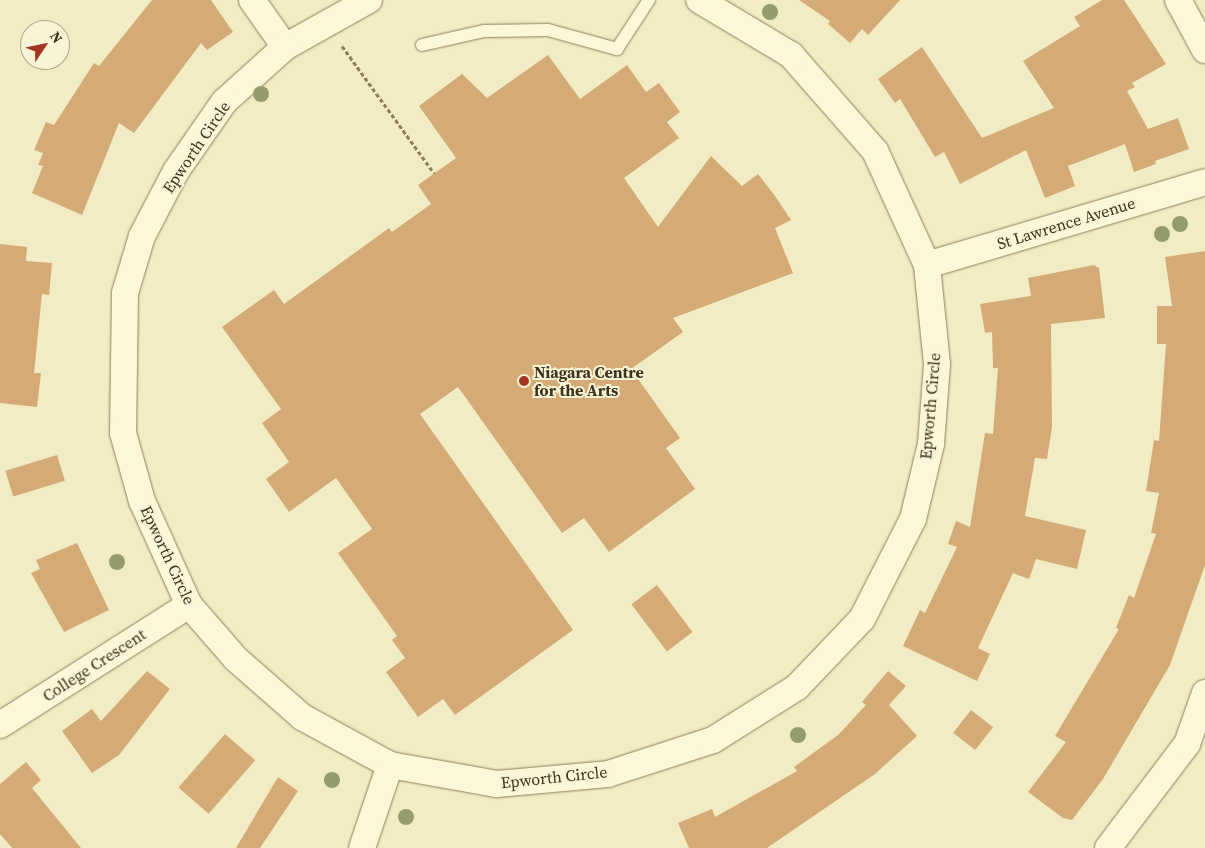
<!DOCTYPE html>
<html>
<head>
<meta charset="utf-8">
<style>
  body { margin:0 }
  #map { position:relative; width:1205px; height:848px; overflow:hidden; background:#f2ecc4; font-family:"Source Serif 4",serif }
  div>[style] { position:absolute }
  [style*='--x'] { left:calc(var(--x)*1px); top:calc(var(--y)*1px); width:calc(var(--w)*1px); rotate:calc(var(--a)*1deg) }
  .building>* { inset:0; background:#d4ab76; transform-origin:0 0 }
  .path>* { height:3px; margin-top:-1.5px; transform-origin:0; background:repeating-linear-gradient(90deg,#8f7e58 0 4px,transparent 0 6.5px) }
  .roads { filter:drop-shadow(0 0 1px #8f7e58) drop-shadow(0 0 1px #8f7e58) }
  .service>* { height:12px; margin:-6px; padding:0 6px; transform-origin:6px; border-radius:6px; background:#fcf7d9 }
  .minor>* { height:26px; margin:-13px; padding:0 13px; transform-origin:13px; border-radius:13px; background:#fcf7d9 }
  .trees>* { width:16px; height:16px; margin:-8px; border-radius:50%; background:#939d6b }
  .dots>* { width:14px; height:14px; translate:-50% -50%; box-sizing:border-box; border:2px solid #f9f4d5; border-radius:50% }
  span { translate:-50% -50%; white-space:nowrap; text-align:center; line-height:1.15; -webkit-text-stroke:4px #f9f4d5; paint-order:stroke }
  .street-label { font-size:16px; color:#3e321e }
  .poi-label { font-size:16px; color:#3e321e; font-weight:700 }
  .left { translate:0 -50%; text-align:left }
  .north { position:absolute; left:20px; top:20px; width:50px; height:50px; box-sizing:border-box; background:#f9f4d5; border:1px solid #aea68c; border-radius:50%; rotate:56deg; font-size:14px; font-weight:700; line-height:20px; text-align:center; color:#3e321e }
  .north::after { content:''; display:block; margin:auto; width:18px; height:22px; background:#a53522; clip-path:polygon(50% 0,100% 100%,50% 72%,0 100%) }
</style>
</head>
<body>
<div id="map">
  <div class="building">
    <div style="clip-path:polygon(152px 0,211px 0,233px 32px,207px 50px,201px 43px,134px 133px,119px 123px,82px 215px,32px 193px,43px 166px,38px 165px,43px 153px,34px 150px,46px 122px,54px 125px,94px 63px,99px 66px)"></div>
    <div style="clip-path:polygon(799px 0,900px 0,868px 35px,862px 29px,850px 43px,828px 24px,830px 21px)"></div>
    <div style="clip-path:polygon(1102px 0,1124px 0,1166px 64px,1132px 83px,1135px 87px,1127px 91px,1148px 129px,1178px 118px,1189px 149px,1155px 161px,1156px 164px,1134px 172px,1125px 144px,1068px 166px,1075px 186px,1045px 198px,1026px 150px,960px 184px,944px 152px,935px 157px,900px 99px,895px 103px,878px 79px,922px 47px,982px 138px,1054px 108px,1023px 61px,1080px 26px,1074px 17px)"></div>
    <div style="clip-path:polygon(548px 55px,580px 99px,627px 65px,646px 92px,659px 83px,680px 112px,667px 122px,679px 138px,624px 178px,658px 227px,711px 156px,742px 186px,758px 174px,775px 196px,791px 220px,775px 228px,793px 273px,673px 318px,683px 332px,631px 369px,680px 438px,666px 448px,695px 489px,609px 552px,584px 518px,562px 533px,458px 387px,420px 414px,573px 630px,455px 715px,443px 699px,418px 717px,386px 672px,405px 658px,392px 640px,397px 636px,338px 553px,372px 529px,336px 478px,289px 512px,266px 479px,289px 462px,262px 423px,281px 409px,222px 327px,274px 290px,284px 304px,389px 228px,392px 232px,431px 204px,418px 185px,456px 158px,419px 106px,462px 74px,487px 98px)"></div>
    <div style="clip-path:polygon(0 244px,27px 247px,26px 261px,52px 263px,49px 295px,42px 294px,34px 373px,41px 373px,37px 407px,0 403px)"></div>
    <div style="clip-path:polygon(1205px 251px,1205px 565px,1170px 665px,1103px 779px,1072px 820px,1063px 818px,1028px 792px,1066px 742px,1055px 736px,1119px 629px,1116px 628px,1129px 595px,1134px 598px,1156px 534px,1151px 533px,1159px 493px,1146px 491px,1154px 440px,1159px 441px,1166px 344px,1157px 344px,1157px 306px,1172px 306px,1165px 257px)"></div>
    <div style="clip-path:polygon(1094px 265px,1099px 268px,1105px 318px,1051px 324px,1052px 427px,1047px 459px,1035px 458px,1025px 516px,1086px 530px,1077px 569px,1036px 559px,1029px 579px,1013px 573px,978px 648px,990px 654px,977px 681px,903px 646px,920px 610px,925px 613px,957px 547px,948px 544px,956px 521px,970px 527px,985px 433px,993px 434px,998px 368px,993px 368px,992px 332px,985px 333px,980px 304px,1031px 296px,1028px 278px)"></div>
    <div style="left:57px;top:455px;width:27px;height:54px;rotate:73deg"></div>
    <div style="clip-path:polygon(77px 543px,109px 610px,64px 632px,31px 573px,40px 569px,36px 560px)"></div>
    <div style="left:657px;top:585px;width:59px;height:32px;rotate:53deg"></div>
    <div style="clip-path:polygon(147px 671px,170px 689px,119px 755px,92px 773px,62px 731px,92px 709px,101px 721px)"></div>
    <div style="clip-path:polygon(888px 671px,906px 686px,889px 705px,917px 736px,875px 774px,767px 848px,689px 848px,678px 823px,712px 809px,715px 817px,797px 771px,794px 767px,838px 735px,866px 705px,862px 702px)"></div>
    <div style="left:971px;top:710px;width:28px;height:29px;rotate:38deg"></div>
    <div style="left:225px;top:734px;width:40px;height:71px;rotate:41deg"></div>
    <div style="clip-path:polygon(26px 762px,41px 780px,32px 788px,81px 848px,12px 848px,0 834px,0 784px)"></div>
    <div style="clip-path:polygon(278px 777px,298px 791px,260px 848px,236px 848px)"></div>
  </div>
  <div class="path">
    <div style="--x:342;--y:46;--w:157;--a:54.1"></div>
  </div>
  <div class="roads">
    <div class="service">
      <div style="--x:422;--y:45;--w:64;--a:-12.7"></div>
      <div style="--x:484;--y:31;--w:64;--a:-0.9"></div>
      <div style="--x:548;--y:30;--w:72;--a:15.4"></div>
      <div style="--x:617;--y:49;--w:59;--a:-56.9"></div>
    </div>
    <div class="minor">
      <div style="--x:252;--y:0;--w:57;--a:54.9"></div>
      <div style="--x:369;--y:0;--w:96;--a:150.8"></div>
      <div style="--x:285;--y:47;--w:82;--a:138"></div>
      <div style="--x:224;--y:102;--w:84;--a:124.8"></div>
      <div style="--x:176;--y:171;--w:73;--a:117.6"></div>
      <div style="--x:142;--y:236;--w:59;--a:106.6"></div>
      <div style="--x:125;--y:293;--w:140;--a:90.8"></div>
      <div style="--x:123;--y:433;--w:71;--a:74.4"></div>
      <div style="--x:142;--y:501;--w:114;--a:65.7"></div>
      <div style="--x:189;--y:605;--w:72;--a:49"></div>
      <div style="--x:236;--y:659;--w:88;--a:41.3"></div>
      <div style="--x:302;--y:717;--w:100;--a:28.6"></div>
      <div style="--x:390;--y:765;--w:109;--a:10.1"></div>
      <div style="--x:497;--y:784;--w:111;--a:-5.1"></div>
      <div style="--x:608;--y:774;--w:110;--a:-17.9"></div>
      <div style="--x:713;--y:740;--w:99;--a:-32.2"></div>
      <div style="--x:797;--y:687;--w:94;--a:-46.3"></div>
      <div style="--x:862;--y:619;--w:112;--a:-63"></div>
      <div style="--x:913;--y:519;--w:77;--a:-76.5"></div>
      <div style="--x:931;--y:444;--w:80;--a:-85.7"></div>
      <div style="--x:937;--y:364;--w:100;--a:-95.8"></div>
      <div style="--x:927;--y:265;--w:125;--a:-114.5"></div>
      <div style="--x:875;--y:151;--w:128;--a:-131.2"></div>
      <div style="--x:791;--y:55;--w:107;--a:-149.1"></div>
      <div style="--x:1178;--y:0;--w:57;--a:61.6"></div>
      <div style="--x:927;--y:265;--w:290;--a:-16.6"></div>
      <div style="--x:0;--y:725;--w:224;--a:-32.4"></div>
      <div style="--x:362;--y:848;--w:88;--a:-71.4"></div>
      <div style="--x:1108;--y:848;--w:131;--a:-52.8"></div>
      <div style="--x:1187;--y:744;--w:54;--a:-70.6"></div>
    </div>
  </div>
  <div class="trees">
    <div style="left:770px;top:12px"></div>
    <div style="left:261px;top:94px"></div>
    <div style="left:1180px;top:224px"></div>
    <div style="left:1162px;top:234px"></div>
    <div style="left:117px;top:562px"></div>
    <div style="left:798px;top:735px"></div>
    <div style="left:332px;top:780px"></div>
    <div style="left:406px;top:817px"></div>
  </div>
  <div class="dots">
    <div style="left:524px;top:381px;background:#a53522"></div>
  </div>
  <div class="street-label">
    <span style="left:196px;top:147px;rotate:-56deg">Epworth Circle</span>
    <span style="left:1066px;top:223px;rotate:-17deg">St Lawrence Avenue</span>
    <span style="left:930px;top:406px;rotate:-85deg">Epworth Circle</span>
    <span style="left:168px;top:555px;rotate:65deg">Epworth Circle</span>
    <span style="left:94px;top:665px;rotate:-33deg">College Crescent</span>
    <span style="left:554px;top:777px;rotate:-6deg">Epworth Circle</span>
  </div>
  <div class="poi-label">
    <span class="left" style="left:534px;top:381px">Niagara Centre<br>for the Arts</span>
  </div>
  <div class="north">N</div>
</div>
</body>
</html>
